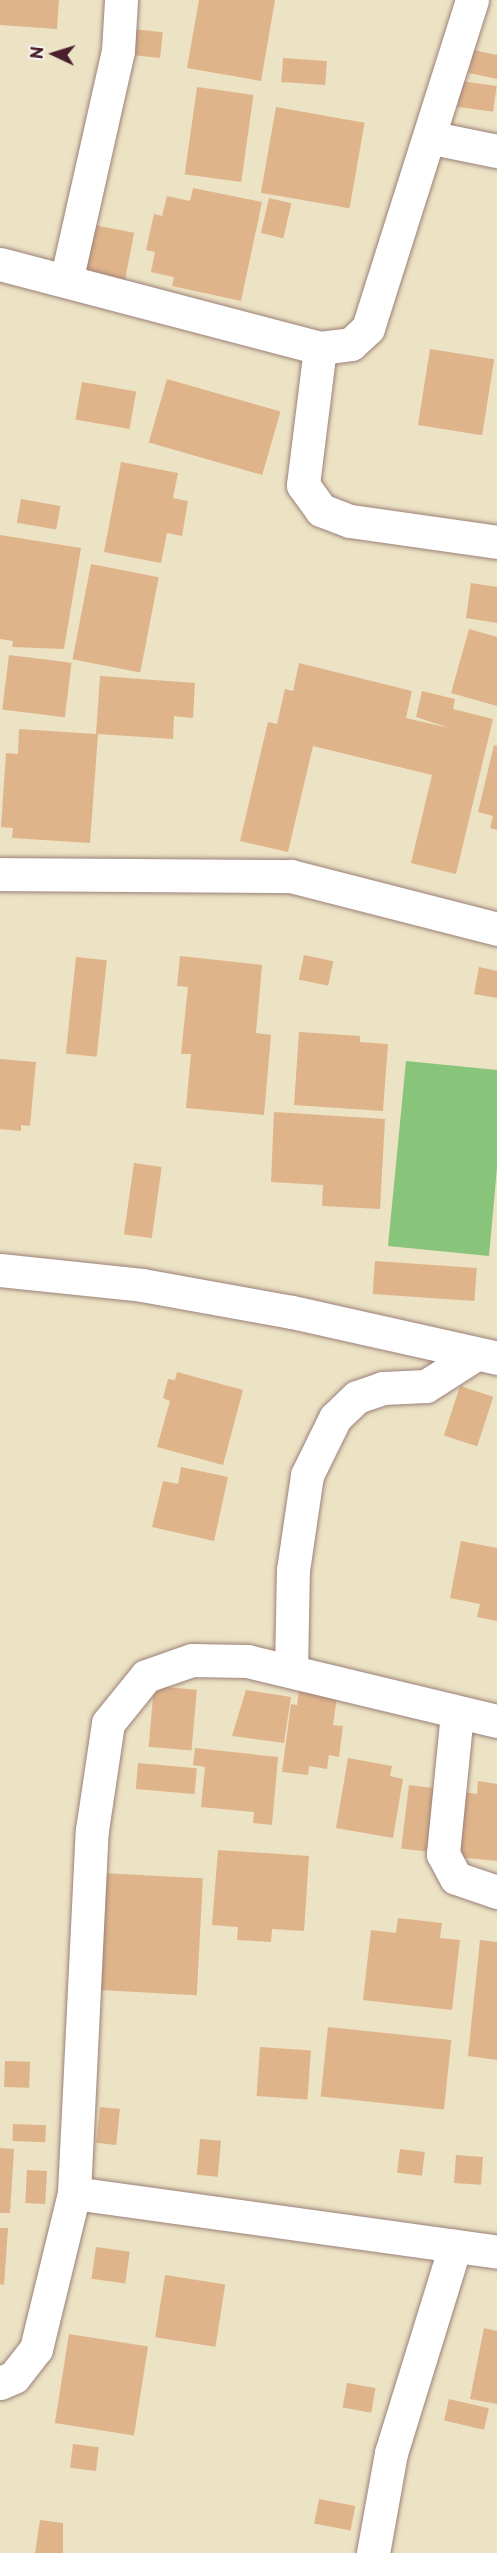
<!DOCTYPE html>
<html>
<head>
<meta charset="utf-8">
<style>
  body { margin:0 }
  #map { position:relative; width:497px; height:2553px; overflow:hidden; background:#ece2c4; font-family:"Playpen Sans",sans-serif }
  div>[style] { position:absolute }
  [style*='--x'] { left:calc(var(--x)*1px); top:calc(var(--y)*1px); width:calc(var(--w)*1px); rotate:calc(var(--a)*1deg) }
  .green>* { inset:0; background:#88c57b }
  .building>* { inset:0; background:#dfb48b; transform-origin:0 0 }
  .roads { filter:drop-shadow(0 0 2px #9b8078) drop-shadow(0 0 2px #9b8078) }
  .minor>* { height:33px; margin:-16.5px; padding:0 16.5px; transform-origin:16.5px; border-radius:16.5px; background:#fff }
  span { translate:-50% -50%; white-space:nowrap; text-align:center; line-height:1.15; -webkit-text-stroke:4.5px #f6f6f2; paint-order:stroke }
  .north { position:absolute; left:24px; top:24px; width:60px; height:60px; -webkit-text-stroke:4px #f6f6f2; paint-order:stroke; rotate:274deg; font-size:16px; font-weight:700; line-height:24px; text-align:center; color:#4a1f2b }
  .north::after { content:''; display:block; margin:auto; width:21px; height:27px; background:#4a1f2b; clip-path:polygon(50% 0,100% 100%,50% 72%,0 100%) }
</style>
</head>
<body>
<div id="map">
  <div class="green">
    <div style="clip-path:polygon(406px 1061px,497px 1070px,497px 1168px,489px 1256px,388px 1246px)"></div>
  </div>
  <div class="building">
    <div style="clip-path:polygon(0 0,59px 0,57px 29px,0 25px)"></div>
    <div style="clip-path:polygon(199px 0,275px 0,261px 81px,187px 68px)"></div>
    <div style="left:133px;top:29px;width:30px;height:26px;rotate:6deg"></div>
    <div style="clip-path:polygon(473px 50px,497px 55px,497px 79px,469px 73px)"></div>
    <div style="left:283px;top:58px;width:44px;height:24px;rotate:4deg"></div>
    <div style="left:461px;top:81px;width:36px;height:26px;rotate:8deg"></div>
    <div style="left:197px;top:87px;width:57px;height:88px;rotate:8deg"></div>
    <div style="left:276px;top:107px;width:90px;height:87px;rotate:10deg"></div>
    <div style="clip-path:polygon(193px 188px,262px 202px,241px 301px,172px 286px,174px 277px,151px 272px,155px 252px,146px 250px,154px 214px,162px 216px,167px 196px,190px 201px)"></div>
    <div style="left:269px;top:198px;width:23px;height:36px;rotate:13deg"></div>
    <div style="left:89px;top:224px;width:46px;height:51px;rotate:11deg"></div>
    <div style="left:430px;top:349px;width:65px;height:77px;rotate:9deg"></div>
    <div style="left:167px;top:379px;width:118px;height:66px;rotate:16deg"></div>
    <div style="left:82px;top:382px;width:55px;height:38px;rotate:10deg"></div>
    <div style="clip-path:polygon(121px 462px,178px 473px,173px 498px,188px 501px,182px 536px,167px 533px,161px 563px,104px 552px)"></div>
    <div style="left:21px;top:499px;width:40px;height:24px;rotate:10deg"></div>
    <div style="clip-path:polygon(0 535px,81px 548px,64px 649px,12px 647px,13px 641px,0 639px)"></div>
    <div style="left:91px;top:564px;width:69px;height:97px;rotate:11deg"></div>
    <div style="clip-path:polygon(471px 583px,497px 587px,497px 623px,466px 618px)"></div>
    <div style="clip-path:polygon(469px 629px,497px 637px,497px 706px,451px 693px)"></div>
    <div style="left:9px;top:655px;width:63px;height:55px;rotate:7deg"></div>
    <div style="clip-path:polygon(299px 663px,412px 691px,406px 718px,449px 728px,416px 717px,422px 691px,455px 699px,453px 709px,493px 719px,456px 874px,411px 863px,432px 775px,313px 746px,288px 852px,240px 841px,268px 722px,277px 724px,285px 689px,293px 691px)"></div>
    <div style="clip-path:polygon(100px 676px,195px 683px,193px 718px,174px 716px,173px 739px,98px 734px,90px 843px,12px 838px,13px 828px,1px 827px,6px 753px,18px 754px,19px 729px,96px 734px)"></div>
    <div style="clip-path:polygon(494px 745px,497px 746px,497px 830px,490px 828px,493px 816px,478px 812px)"></div>
    <div style="left:304px;top:955px;width:30px;height:25px;rotate:12deg"></div>
    <div style="clip-path:polygon(180px 956px,262px 965px,256px 1033px,271px 1035px,264px 1115px,186px 1108px,191px 1054px,181px 1054px,188px 987px,177px 986px)"></div>
    <div style="left:76px;top:957px;width:31px;height:97px;rotate:6deg"></div>
    <div style="clip-path:polygon(479px 967px,497px 971px,497px 998px,474px 994px)"></div>
    <div style="clip-path:polygon(299px 1032px,360px 1036px,360px 1042px,388px 1044px,383px 1111px,294px 1105px)"></div>
    <div style="clip-path:polygon(0 1059px,36px 1062px,30px 1126px,21px 1125px,21px 1131px,0 1129px)"></div>
    <div style="clip-path:polygon(274px 1112px,385px 1119px,380px 1209px,322px 1206px,323px 1185px,271px 1182px)"></div>
    <div style="left:134px;top:1163px;width:28px;height:72px;rotate:8deg"></div>
    <div style="left:375px;top:1261px;width:102px;height:33px;rotate:4deg"></div>
    <div style="clip-path:polygon(177px 1372px,243px 1390px,223px 1465px,157px 1447px,170px 1401px,163px 1398px,168px 1379px,175px 1380px)"></div>
    <div style="left:460px;top:1386px;width:35px;height:52px;rotate:18deg"></div>
    <div style="clip-path:polygon(181px 1467px,228px 1477px,214px 1541px,152px 1527px,163px 1481px,178px 1484px)"></div>
    <div style="clip-path:polygon(461px 1541px,497px 1548px,497px 1621px,477px 1617px,480px 1604px,450px 1598px)"></div>
    <div style="left:154px;top:1686px;width:43px;height:61px;rotate:5deg"></div>
    <div style="clip-path:polygon(246px 1690px,291px 1697px,284px 1743px,232px 1736px)"></div>
    <div style="clip-path:polygon(299px 1691px,337px 1697px,333px 1725px,343px 1726px,339px 1757px,329px 1755px,327px 1769px,309px 1766px,308px 1775px,282px 1772px,291px 1704px,297px 1705px)"></div>
    <div style="clip-path:polygon(195px 1748px,278px 1757px,272px 1825px,253px 1823px,254px 1812px,201px 1807px,205px 1767px,193px 1765px)"></div>
    <div style="clip-path:polygon(348px 1758px,392px 1766px,390px 1776px,403px 1779px,393px 1838px,336px 1828px)"></div>
    <div style="left:138px;top:1763px;width:59px;height:26px;rotate:5deg"></div>
    <div style="clip-path:polygon(478px 1781px,497px 1784px,497px 1861px,447px 1856px,455px 1791px,477px 1794px)"></div>
    <div style="left:409px;top:1785px;width:31px;height:64px;rotate:7deg"></div>
    <div style="clip-path:polygon(218px 1850px,309px 1856px,304px 1931px,272px 1929px,271px 1942px,237px 1940px,238px 1927px,212px 1925px)"></div>
    <div style="left:101px;top:1873px;width:102px;height:117px;rotate:3deg"></div>
    <div style="clip-path:polygon(398px 1918px,442px 1923px,440px 1938px,460px 1940px,452px 2010px,363px 2000px,371px 1930px,396px 1933px)"></div>
    <div style="clip-path:polygon(480px 1940px,497px 1942px,497px 2060px,468px 2056px)"></div>
    <div style="left:328px;top:2027px;width:124px;height:70px;rotate:6deg"></div>
    <div style="left:260px;top:2047px;width:51px;height:49px;rotate:4deg"></div>
    <div style="left:5px;top:2061px;width:25px;height:26px;rotate:2deg"></div>
    <div style="left:100px;top:2107px;width:20px;height:36px;rotate:6deg"></div>
    <div style="left:13px;top:2124px;width:33px;height:17px;rotate:2deg"></div>
    <div style="left:200px;top:2139px;width:21px;height:36px;rotate:5deg"></div>
    <div style="clip-path:polygon(0 2148px,14px 2149px,10px 2213px,0 2213px)"></div>
    <div style="left:400px;top:2149px;width:25px;height:24px;rotate:7deg"></div>
    <div style="left:456px;top:2155px;width:27px;height:28px;rotate:4deg"></div>
    <div style="left:27px;top:2170px;width:20px;height:33px;rotate:3deg"></div>
    <div style="clip-path:polygon(0 2228px,8px 2228px,4px 2285px,0 2284px)"></div>
    <div style="left:96px;top:2247px;width:34px;height:32px;rotate:8deg"></div>
    <div style="left:165px;top:2275px;width:61px;height:63px;rotate:9deg"></div>
    <div style="clip-path:polygon(484px 2328px,497px 2331px,497px 2404px,470px 2399px)"></div>
    <div style="left:69px;top:2334px;width:80px;height:90px;rotate:9deg"></div>
    <div style="left:347px;top:2383px;width:29px;height:25px;rotate:10deg"></div>
    <div style="left:449px;top:2399px;width:41px;height:22px;rotate:13deg"></div>
    <div style="left:73px;top:2444px;width:26px;height:24px;rotate:7deg"></div>
    <div style="left:319px;top:2499px;width:37px;height:25px;rotate:11deg"></div>
    <div style="clip-path:polygon(40px 2520px,63px 2523px,63px 2553px,35px 2553px)"></div>
  </div>
  <div class="roads">
    <div class="minor">
      <div style="--x:433;--y:138;--w:65;--a:11.5"></div>
      <div style="--x:0;--y:264;--w:331;--a:14.7"></div>
      <div style="--x:320;--y:348;--w:31;--a:-7"></div>
      <div style="--x:351;--y:344;--w:23;--a:-43"></div>
      <div style="--x:368;--y:328;--w:344;--a:-72.4"></div>
      <div style="--x:67;--y:277;--w:232;--a:-77.3"></div>
      <div style="--x:118;--y:51;--w:51;--a:-86.6"></div>
      <div style="--x:320;--y:348;--w:138;--a:97.1"></div>
      <div style="--x:303;--y:485;--w:31;--a:54"></div>
      <div style="--x:321;--y:510;--w:31;--a:21"></div>
      <div style="--x:350;--y:521;--w:148;--a:8.1"></div>
      <div style="--x:0;--y:874;--w:291;--a:0.4"></div>
      <div style="--x:291;--y:876;--w:213;--a:14.4"></div>
      <div style="--x:0;--y:1270;--w:143;--a:6"></div>
      <div style="--x:142;--y:1285;--w:152;--a:10.2"></div>
      <div style="--x:292;--y:1312;--w:210;--a:12.6"></div>
      <div style="--x:291;--y:1671;--w:101;--a:-88.9"></div>
      <div style="--x:293;--y:1570;--w:96;--a:-81.6"></div>
      <div style="--x:307;--y:1475;--w:64;--a:-63.8"></div>
      <div style="--x:335;--y:1418;--w:30;--a:-44"></div>
      <div style="--x:357;--y:1397;--w:28;--a:-19"></div>
      <div style="--x:383;--y:1388;--w:43;--a:-2.7"></div>
      <div style="--x:426;--y:1386;--w:59;--a:-32.6"></div>
      <div style="--x:457;--y:1713;--w:142;--a:95.7"></div>
      <div style="--x:443;--y:1854;--w:27;--a:62"></div>
      <div style="--x:456;--y:1878;--w:43;--a:18.9"></div>
      <div style="--x:74;--y:2193;--w:363;--a:-87.2"></div>
      <div style="--x:92;--y:1830;--w:108;--a:-81.5"></div>
      <div style="--x:108;--y:1723;--w:60;--a:-51"></div>
      <div style="--x:146;--y:1676;--w:49;--a:-19.2"></div>
      <div style="--x:192;--y:1660;--w:55;--a:1"></div>
      <div style="--x:247;--y:1661;--w:257;--a:13.5"></div>
      <div style="--x:0;--y:2383;--w:15;--a:-23"></div>
      <div style="--x:14;--y:2377;--w:36;--a:-52"></div>
      <div style="--x:36;--y:2349;--w:161;--a:-76.3"></div>
      <div style="--x:74;--y:2193;--w:427;--a:7.9"></div>
      <div style="--x:373;--y:2553;--w:102;--a:-79.8"></div>
      <div style="--x:391;--y:2453;--w:217;--a:-72.8"></div>
    </div>
  </div>
  <div class="north">N</div>
</div>
</body>
</html>
